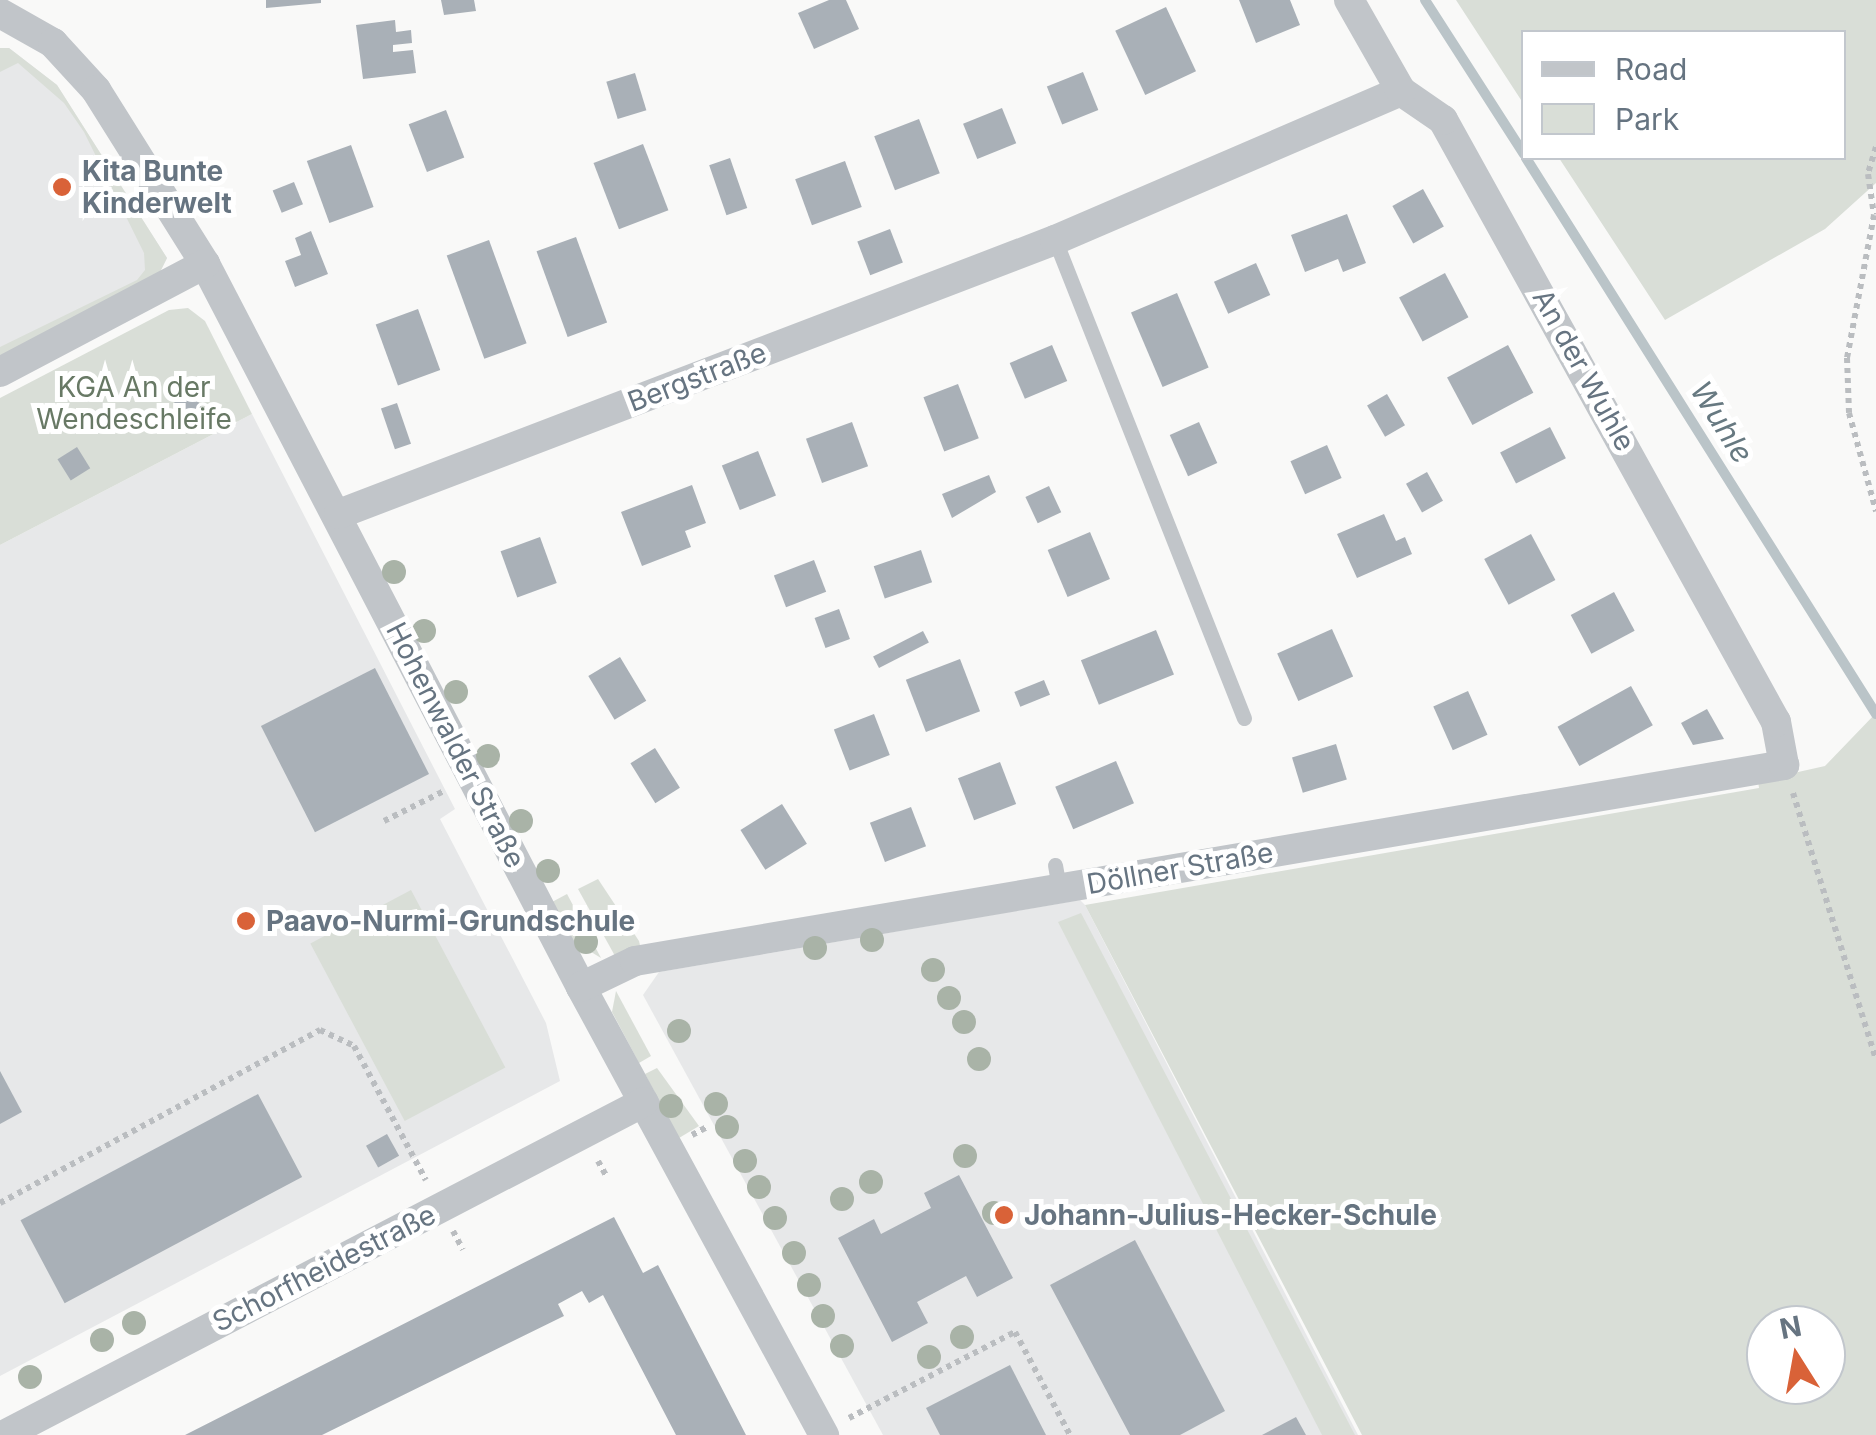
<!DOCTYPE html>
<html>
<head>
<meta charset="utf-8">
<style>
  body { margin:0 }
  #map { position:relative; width:1876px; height:1435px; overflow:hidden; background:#f9f9f8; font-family:Inter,sans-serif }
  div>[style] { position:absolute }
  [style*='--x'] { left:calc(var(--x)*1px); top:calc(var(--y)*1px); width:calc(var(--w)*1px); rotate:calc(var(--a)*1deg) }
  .built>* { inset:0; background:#e7e8e9 }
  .green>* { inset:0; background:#d9ded7; transform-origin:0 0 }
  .stream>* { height:10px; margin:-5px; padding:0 5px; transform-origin:5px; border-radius:5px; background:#bac4c8 }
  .building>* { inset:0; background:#a9b0b7; transform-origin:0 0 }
  .path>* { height:6px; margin-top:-3px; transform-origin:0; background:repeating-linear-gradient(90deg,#babdc0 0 5px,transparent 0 10px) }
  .service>* { height:15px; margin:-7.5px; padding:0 7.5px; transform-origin:7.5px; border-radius:7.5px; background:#c1c5c9 }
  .minor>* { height:30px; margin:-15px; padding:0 15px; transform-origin:15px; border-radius:15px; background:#c1c5c9 }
  .trees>* { width:24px; height:24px; margin:-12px; border-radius:50%; background:#a9b3a7 }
  .dots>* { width:28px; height:28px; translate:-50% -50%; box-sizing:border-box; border:5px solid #fff; border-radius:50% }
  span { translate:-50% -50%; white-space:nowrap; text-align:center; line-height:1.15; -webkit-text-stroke:10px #fff; paint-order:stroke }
  .poi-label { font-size:28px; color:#667481; font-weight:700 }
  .left { translate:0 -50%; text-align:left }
  .street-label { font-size:28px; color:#667481 }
  .park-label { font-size:28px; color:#687965 }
  .water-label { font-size:30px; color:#677981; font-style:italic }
  .legend { position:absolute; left:1521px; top:30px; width:325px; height:130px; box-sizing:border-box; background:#fff; border:2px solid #c2c7cd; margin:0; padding:12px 18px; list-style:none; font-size:30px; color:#667481 }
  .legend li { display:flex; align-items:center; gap:20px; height:50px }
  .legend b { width:50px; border:2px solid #c2c7cd }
  .north { position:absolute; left:1746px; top:1305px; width:100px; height:100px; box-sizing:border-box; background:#fff; border:2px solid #c2c7cd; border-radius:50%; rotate:349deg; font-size:28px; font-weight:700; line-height:40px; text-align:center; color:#667481 }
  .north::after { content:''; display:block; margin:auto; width:35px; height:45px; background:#d96238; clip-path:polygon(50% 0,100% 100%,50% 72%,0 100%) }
</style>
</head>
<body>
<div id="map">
  <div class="built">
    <div style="clip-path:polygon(0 48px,9px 48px,57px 85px,167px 258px,160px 272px,0 358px)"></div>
    <div style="clip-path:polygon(252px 414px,455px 809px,440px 819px,546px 1023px,560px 1081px,0 1376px,0 545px)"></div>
    <div style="clip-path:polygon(1080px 900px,1085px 905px,1358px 1435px,883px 1435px,643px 995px,659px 972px)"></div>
  </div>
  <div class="green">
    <div style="clip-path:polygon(1456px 0,1876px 0,1876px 183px,1825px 229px,1665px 320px,1559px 158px,1844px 158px,1844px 32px,1524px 32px,1523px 103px)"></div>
    <div style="clip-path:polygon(0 48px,9px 48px,57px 85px,167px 258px,160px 272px,0 358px,0 347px,137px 280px,145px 270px,144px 253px,84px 132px,64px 103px,18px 63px,0 72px)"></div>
    <div style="clip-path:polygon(188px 308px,205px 321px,252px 414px,0 545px,0 398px,169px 310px)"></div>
    <div style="clip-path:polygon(evenodd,1876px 713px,1876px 1435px,1362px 1435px,1085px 905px,1759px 788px,1758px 781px,1825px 766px,1876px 713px,1766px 1325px,1826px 1325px,1826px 1385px,1766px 1385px,1766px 1325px)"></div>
    <div style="clip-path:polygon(598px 879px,639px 941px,641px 950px,615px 956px,578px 889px)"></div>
    <div style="left:411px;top:890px;width:201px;height:114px;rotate:62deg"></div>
    <div style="clip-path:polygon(567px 894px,601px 958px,573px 941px,552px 902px)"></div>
    <div style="clip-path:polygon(1081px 913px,1355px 1435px,1322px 1435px,1058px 922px)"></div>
    <div style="clip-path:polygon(616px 991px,651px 1056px,639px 1063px,612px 1012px)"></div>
    <div style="clip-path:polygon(657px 1068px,699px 1126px,679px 1138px,645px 1074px)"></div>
  </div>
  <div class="stream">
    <div style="--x:1425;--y:0;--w:183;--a:57.3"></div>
    <div style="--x:1526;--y:158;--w:657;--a:57.81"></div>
  </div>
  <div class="building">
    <div style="clip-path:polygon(266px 0,321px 0,321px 3px,266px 8px)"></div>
    <div style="clip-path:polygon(441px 0,474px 0,476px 11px,444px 15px)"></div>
    <div style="clip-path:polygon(829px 0,846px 0,859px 29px,814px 49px,798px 13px)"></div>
    <div style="clip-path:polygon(1239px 0,1290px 0,1300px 25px,1256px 43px)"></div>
    <div style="left:1166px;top:7px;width:71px;height:56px;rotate:65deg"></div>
    <div style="clip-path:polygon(395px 20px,396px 32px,411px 30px,412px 43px,393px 45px,393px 52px,413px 50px,416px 73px,363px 79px,356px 25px)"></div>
    <div style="left:1083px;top:72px;width:41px;height:39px;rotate:68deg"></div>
    <div style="left:635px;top:73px;width:39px;height:30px;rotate:73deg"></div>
    <div style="left:1002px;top:108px;width:38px;height:42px;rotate:68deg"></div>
    <div style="left:446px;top:110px;width:51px;height:40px;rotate:69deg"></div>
    <div style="left:919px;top:119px;width:58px;height:48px;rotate:69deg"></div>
    <div style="left:643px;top:144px;width:71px;height:53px;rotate:69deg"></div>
    <div style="left:351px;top:145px;width:66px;height:47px;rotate:70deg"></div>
    <div style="left:730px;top:158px;width:53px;height:22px;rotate:71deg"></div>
    <div style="left:845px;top:161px;width:49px;height:53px;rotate:70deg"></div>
    <div style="left:294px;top:182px;width:24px;height:23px;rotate:68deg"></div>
    <div style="left:1423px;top:189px;width:43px;height:35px;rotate:61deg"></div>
    <div style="clip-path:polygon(1347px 214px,1366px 263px,1343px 272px,1338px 259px,1305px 272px,1291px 235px)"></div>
    <div style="left:890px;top:229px;width:36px;height:35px;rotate:69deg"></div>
    <div style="clip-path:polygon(311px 231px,328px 274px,295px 287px,285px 261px,301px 255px,295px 238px)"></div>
    <div style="left:576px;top:237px;width:91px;height:42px;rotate:70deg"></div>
    <div style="left:489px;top:240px;width:110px;height:45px;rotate:70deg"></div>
    <div style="left:1256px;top:263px;width:35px;height:46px;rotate:66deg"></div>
    <div style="left:1445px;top:273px;width:50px;height:52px;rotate:62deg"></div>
    <div style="left:1177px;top:293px;width:81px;height:50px;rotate:67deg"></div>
    <div style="left:418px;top:309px;width:65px;height:45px;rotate:70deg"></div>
    <div style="left:1052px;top:345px;width:39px;height:46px;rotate:67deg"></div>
    <div style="left:1508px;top:345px;width:54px;height:69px;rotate:62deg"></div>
    <div style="left:958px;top:384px;width:58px;height:37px;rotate:69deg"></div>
    <div style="left:191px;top:386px;width:23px;height:22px;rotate:65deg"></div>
    <div style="left:1387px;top:394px;width:36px;height:23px;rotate:60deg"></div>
    <div style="left:397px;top:403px;width:43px;height:17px;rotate:71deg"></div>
    <div style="left:852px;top:422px;width:47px;height:49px;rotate:70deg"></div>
    <div style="left:1199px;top:422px;width:45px;height:32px;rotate:66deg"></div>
    <div style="left:1550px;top:427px;width:35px;height:56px;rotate:63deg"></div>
    <div style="left:1327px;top:445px;width:36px;height:40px;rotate:66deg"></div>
    <div style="left:77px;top:447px;width:25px;height:23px;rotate:58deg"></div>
    <div style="left:758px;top:451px;width:48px;height:39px;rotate:68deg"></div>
    <div style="left:1427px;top:472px;width:33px;height:24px;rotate:61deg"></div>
    <div style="clip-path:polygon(989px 475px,996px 492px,952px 518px,942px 494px)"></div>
    <div style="clip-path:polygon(692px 485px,706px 523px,685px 531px,691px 547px,642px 566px,621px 512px)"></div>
    <div style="left:1049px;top:486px;width:29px;height:26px;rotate:65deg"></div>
    <div style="clip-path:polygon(1384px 514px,1396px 541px,1405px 537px,1412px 554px,1357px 578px,1337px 534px)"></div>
    <div style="left:1090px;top:532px;width:51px;height:46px;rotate:67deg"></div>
    <div style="left:1531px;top:534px;width:52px;height:53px;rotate:62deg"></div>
    <div style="left:540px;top:537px;width:49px;height:42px;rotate:70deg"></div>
    <div style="left:921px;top:550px;width:34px;height:50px;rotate:71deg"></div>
    <div style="left:814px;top:560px;width:34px;height:43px;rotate:69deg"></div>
    <div style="left:1614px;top:592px;width:44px;height:49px;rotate:62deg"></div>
    <div style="left:839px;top:609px;width:32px;height:26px;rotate:70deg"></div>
    <div style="left:1332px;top:629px;width:52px;height:60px;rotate:66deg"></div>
    <div style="left:1156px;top:630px;width:48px;height:81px;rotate:68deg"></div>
    <div style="left:923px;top:631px;width:13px;height:56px;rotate:63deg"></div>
    <div style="left:620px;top:657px;width:51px;height:37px;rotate:59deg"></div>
    <div style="left:960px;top:659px;width:56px;height:58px;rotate:69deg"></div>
    <div style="left:375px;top:668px;width:119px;height:128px;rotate:63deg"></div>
    <div style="left:1044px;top:680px;width:16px;height:32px;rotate:68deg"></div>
    <div style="left:1631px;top:686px;width:45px;height:84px;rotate:61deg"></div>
    <div style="left:1468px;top:691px;width:48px;height:38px;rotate:66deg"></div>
    <div style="clip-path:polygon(1707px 709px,1724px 739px,1693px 745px,1681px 723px)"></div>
    <div style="left:874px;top:714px;width:44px;height:43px;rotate:69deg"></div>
    <div style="left:1336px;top:744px;width:37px;height:46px;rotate:73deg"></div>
    <div style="left:655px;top:748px;width:47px;height:29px;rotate:58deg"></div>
    <div style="left:1116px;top:761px;width:46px;height:66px;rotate:67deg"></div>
    <div style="left:1000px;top:762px;width:45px;height:45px;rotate:69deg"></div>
    <div style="left:782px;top:804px;width:47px;height:49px;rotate:58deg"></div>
    <div style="left:911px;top:807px;width:42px;height:44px;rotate:69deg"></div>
    <div style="clip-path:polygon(0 1071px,22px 1112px,0 1124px)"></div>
    <div style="left:258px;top:1094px;width:94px;height:269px;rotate:62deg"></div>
    <div style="left:387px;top:1134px;width:25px;height:24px;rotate:61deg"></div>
    <div style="clip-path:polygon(959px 1175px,1013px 1278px,977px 1297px,966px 1276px,917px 1302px,928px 1323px,892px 1342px,838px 1238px,874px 1219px,881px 1234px,931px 1208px,924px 1193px)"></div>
    <div style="clip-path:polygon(614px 1217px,643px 1273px,658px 1265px,746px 1435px,676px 1435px,603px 1295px,589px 1303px,582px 1291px,558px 1304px,564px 1316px,322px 1435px,185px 1435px)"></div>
    <div style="clip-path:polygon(1135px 1240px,1225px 1411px,1180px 1435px,1130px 1435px,1050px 1285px)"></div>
    <div style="clip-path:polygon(1010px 1365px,1046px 1435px,940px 1435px,926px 1408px)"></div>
    <div style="clip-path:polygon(1296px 1417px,1306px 1435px,1262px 1435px)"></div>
  </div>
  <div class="path">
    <div style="--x:1876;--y:147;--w:28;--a:107"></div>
    <div style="--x:1868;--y:174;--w:41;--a:81.7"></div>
    <div style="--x:1874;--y:215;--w:146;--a:100.7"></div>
    <div style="--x:1847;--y:358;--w:55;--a:87.9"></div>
    <div style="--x:1849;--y:413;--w:102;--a:74.6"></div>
    <div style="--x:1793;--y:793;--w:279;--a:72.7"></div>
    <div style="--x:384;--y:821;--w:69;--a:-26.6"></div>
    <div style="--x:692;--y:1135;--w:17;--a:-28"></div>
    <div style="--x:598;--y:1161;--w:18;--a:61"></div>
    <div style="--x:0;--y:1203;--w:364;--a:-28.4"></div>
    <div style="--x:320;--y:1030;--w:38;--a:25"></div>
    <div style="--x:354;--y:1046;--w:152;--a:61.8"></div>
    <div style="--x:453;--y:1231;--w:21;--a:62"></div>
    <div style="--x:849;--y:1418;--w:187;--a:-27.4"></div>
    <div style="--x:1015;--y:1332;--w:117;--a:61.9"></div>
  </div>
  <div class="service">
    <div style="--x:1055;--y:240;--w:514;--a:68.43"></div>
    <div style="--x:1055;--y:865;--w:23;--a:80"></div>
  </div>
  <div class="minor">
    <div style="--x:0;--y:13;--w:61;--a:29.5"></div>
    <div style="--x:53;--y:43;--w:64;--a:47.5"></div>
    <div style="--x:96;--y:90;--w:205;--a:57.9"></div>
    <div style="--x:205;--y:264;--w:815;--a:62.52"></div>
    <div style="--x:581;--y:987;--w:510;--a:61.52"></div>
    <div style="--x:0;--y:372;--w:232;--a:-27.8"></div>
    <div style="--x:339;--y:514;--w:767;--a:-20.94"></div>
    <div style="--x:1055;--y:240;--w:377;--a:-23.3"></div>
    <div style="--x:581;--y:987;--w:60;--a:-25.7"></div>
    <div style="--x:635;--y:961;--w:1166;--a:-9.68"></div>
    <div style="--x:1784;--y:765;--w:44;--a:-100.5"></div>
    <div style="--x:1776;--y:722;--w:688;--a:-118.95"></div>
    <div style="--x:1443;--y:120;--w:51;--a:-145.4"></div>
    <div style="--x:1401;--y:91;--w:105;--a:-119.7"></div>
    <div style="--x:4;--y:1435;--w:721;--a:-27.49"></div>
  </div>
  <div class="trees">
    <div style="left:394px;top:572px"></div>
    <div style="left:424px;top:631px"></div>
    <div style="left:456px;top:692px"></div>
    <div style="left:488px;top:756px"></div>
    <div style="left:521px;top:821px"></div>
    <div style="left:548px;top:871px"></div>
    <div style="left:872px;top:940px"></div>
    <div style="left:586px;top:942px"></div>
    <div style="left:815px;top:948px"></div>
    <div style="left:933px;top:970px"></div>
    <div style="left:949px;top:998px"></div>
    <div style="left:964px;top:1022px"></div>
    <div style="left:679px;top:1031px"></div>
    <div style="left:979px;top:1059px"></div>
    <div style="left:716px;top:1104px"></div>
    <div style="left:671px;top:1106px"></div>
    <div style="left:727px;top:1127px"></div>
    <div style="left:965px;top:1156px"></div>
    <div style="left:745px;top:1161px"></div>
    <div style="left:871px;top:1182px"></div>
    <div style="left:759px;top:1187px"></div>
    <div style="left:842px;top:1199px"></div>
    <div style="left:994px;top:1213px"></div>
    <div style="left:775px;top:1218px"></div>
    <div style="left:794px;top:1253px"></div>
    <div style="left:809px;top:1285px"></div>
    <div style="left:823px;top:1316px"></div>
    <div style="left:134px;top:1323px"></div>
    <div style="left:962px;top:1337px"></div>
    <div style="left:102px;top:1340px"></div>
    <div style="left:842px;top:1346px"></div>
    <div style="left:929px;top:1357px"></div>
    <div style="left:30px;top:1377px"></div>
  </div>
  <div class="dots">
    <div style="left:62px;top:187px;background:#d96238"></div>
    <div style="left:246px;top:921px;background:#d96238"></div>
    <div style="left:1004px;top:1215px;background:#d96238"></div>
  </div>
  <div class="poi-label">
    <span class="left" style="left:82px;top:187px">Kita Bunte<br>Kinderwelt</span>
    <span class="left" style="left:266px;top:921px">Paavo-Nurmi-Grundschule</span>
    <span class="left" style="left:1024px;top:1215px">Johann-Julius-Hecker-Schule</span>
  </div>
  <div class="street-label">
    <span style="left:1584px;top:370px;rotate:61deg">An der Wuhle</span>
    <span style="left:697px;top:377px;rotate:-21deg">Bergstraße</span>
    <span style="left:456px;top:745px;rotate:63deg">Hohenwalder Straße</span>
    <span style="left:1180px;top:868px;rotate:-10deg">Döllner Straße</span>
    <span style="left:324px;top:1268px;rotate:-27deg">Schorfheidestraße</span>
  </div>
  <div class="park-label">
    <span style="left:134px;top:403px">KGA An der<br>Wendeschleife</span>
  </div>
  <div class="water-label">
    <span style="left:1722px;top:422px;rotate:58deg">Wuhle</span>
  </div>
  <ul class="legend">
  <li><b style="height:12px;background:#c1c5c9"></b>Road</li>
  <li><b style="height:28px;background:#d9ded7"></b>Park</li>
  </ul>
  <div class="north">N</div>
</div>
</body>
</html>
